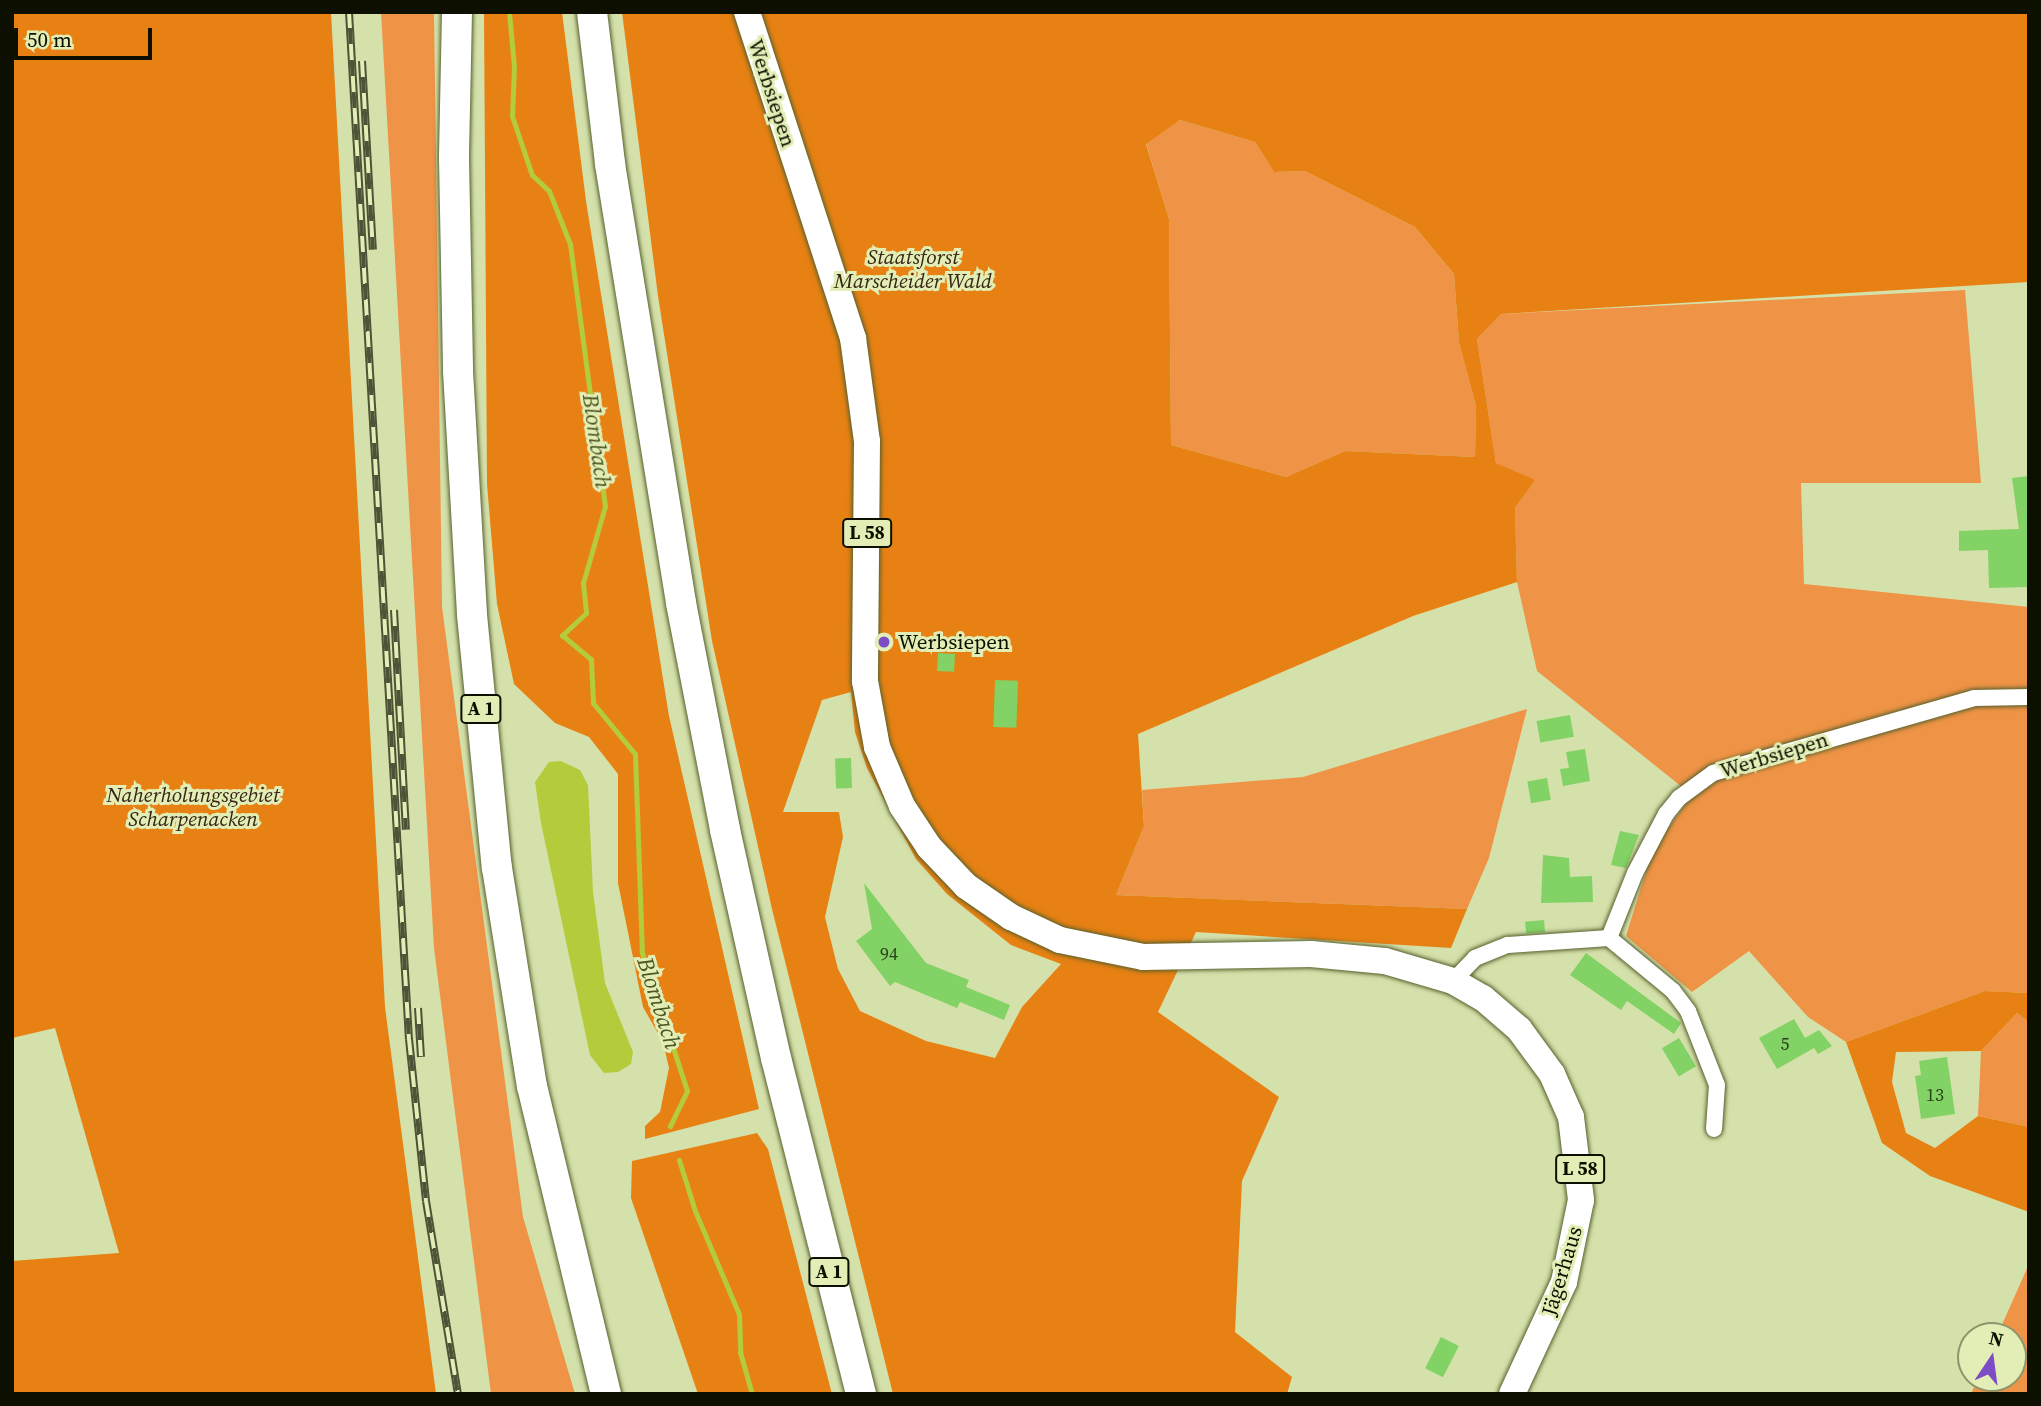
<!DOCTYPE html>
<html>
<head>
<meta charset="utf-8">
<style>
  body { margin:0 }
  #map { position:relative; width:2041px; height:1406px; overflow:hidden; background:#d5e1aa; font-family:"Source Serif 4",serif }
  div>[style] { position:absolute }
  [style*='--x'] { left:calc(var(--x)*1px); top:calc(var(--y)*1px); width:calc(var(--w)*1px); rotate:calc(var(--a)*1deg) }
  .green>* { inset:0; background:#ef9346 }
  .forest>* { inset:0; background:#e88113 }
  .water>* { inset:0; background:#b4cb3c }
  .stream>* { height:5px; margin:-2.5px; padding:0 2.5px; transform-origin:2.5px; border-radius:2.5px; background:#b4cb3c }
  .building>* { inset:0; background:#82d265; transform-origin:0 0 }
  .roads { filter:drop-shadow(0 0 2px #56602d) drop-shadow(0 0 2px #56602d) }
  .street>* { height:16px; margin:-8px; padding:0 8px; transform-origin:8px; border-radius:8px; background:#fff }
  .primary>* { height:26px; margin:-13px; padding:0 13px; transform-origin:13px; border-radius:13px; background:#fff }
  .highway>* { height:30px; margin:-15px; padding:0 15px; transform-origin:15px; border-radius:15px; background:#fff }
  .rail>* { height:8px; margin-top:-4px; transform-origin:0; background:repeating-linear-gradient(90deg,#e2eeb6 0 16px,#4d5337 0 32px); box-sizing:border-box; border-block:2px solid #4d5337 }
  .dots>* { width:19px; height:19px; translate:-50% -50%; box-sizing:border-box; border:4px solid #e2eeb6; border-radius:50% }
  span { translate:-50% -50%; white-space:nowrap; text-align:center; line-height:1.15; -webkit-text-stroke:6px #e2eeb6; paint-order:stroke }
  .number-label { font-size:18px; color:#2a4019 }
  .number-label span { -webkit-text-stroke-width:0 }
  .shield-label span { padding:2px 5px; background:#e2eeb6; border:2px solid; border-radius:5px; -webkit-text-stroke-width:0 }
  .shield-label { font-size:19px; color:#0d1000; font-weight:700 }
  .street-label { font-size:21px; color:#0d1000 }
  .park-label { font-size:21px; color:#372415; font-style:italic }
  .poi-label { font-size:21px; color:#0d1000 }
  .left { translate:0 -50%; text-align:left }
  .water-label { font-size:23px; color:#4d5621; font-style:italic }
  .frame { position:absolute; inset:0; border:14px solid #0d1000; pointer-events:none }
  .north { position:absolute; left:1957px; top:1322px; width:70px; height:70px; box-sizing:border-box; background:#e2eeb6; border:2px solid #8d956d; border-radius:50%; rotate:13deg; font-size:19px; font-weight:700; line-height:28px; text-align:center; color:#0d1000 }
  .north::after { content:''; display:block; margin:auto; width:24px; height:32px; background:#7c4dc5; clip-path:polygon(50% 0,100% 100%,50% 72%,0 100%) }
  .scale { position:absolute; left:14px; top:28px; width:138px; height:32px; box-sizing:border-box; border:4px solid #0d1000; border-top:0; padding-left:9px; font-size:21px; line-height:24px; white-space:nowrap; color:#0d1000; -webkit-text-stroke:5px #e2eeb6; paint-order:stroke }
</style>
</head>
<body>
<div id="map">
  <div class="green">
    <div style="clip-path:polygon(381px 12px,434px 12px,442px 607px,523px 1217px,575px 1394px,491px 1394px,434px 948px)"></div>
    <div style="clip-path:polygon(1180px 120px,1255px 142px,1274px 172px,1305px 171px,1415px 227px,1454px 274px,1459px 343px,1476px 406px,1475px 457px,1345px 451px,1286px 477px,1171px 445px,1169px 219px,1146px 143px)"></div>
    <div style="clip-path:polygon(1965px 290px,1981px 483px,1801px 483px,1804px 584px,2029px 607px,2029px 993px,1985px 991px,1846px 1042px,1808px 1017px,1749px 951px,1692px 992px,1626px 936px,1653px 849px,1692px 795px,1537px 671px,1517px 582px,1515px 508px,1534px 481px,1496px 463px,1477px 339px,1501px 314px)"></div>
    <div style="clip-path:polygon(1527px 709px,1489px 858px,1467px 909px,1116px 895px,1144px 826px,1142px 790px,1303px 777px)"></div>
    <div style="clip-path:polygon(2017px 1013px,2029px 1022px,2029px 1127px,1978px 1116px,1981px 1051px)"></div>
    <div style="clip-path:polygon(2029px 1264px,2029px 1394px,1971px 1394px,1978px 1378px,2013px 1378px,2013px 1336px,1997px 1336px)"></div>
  </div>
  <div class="forest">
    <div style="clip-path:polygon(12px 12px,331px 12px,385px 1007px,436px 1394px,12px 1394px,12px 1261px,119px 1253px,55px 1028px,12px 1038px)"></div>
    <div style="clip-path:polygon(484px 12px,562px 12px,586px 201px,669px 716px,759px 1109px,645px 1139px,645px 1126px,660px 1112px,669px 1068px,663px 1042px,643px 1007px,618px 883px,618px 774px,589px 737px,555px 723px,514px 684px,497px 604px,487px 484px)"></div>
    <div style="clip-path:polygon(evenodd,622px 12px,2029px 12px,2029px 282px,1501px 314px,1477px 339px,1496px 463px,1535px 480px,1515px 508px,1517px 582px,1413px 616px,1138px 734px,1144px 826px,1116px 895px,1467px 909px,1451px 948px,1196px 932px,1158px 1012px,1279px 1097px,1242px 1181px,1235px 1332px,1292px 1377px,1287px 1394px,893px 1394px,772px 909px,712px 641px,658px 296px,622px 12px,1180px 120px,1255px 142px,1274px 172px,1305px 171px,1415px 227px,1454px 274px,1459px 343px,1476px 406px,1475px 457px,1345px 451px,1286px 477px,1171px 445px,1169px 219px,1146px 144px,1180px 120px,622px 12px,851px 692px,855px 732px,867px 768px,916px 859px,947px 894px,1011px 945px,1061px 964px,1022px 1007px,995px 1058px,926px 1041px,860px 1011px,838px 969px,825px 917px,843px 837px,839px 812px,783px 812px,822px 700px,851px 692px)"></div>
    <div style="clip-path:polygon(1985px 991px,2029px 993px,2029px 1022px,2017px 1013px,1981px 1051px,1896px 1052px,1892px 1082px,1906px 1133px,1935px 1148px,1978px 1116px,2029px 1127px,2029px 1212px,1930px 1176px,1882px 1143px,1846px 1042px)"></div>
    <div style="clip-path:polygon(757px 1133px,768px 1149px,832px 1394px,698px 1394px,631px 1198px,632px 1161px)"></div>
  </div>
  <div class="water">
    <div style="clip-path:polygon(561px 761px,580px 770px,588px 785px,593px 892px,605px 983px,633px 1052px,631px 1064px,618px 1072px,604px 1073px,590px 1055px,541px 823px,535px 782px,549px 762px)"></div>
  </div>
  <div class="stream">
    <div style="--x:509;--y:12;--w:55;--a:84.8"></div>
    <div style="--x:514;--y:67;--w:49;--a:92.3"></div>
    <div style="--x:512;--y:116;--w:62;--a:71.3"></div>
    <div style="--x:532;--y:175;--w:23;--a:43"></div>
    <div style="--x:549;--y:191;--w:57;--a:68.4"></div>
    <div style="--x:570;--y:244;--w:264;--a:82.4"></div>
    <div style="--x:605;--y:506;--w:80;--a:105.9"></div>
    <div style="--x:583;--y:583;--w:30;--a:84"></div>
    <div style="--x:586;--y:613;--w:33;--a:137"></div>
    <div style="--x:562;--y:635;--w:38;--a:40"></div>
    <div style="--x:591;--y:659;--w:44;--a:87.4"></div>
    <div style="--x:593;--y:703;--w:66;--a:50.5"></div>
    <div style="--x:635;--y:754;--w:199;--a:88"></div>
    <div style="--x:642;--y:953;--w:145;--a:71.9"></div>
    <div style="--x:687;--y:1091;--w:39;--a:116"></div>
    <div style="--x:679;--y:1160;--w:53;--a:72.6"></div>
    <div style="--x:695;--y:1211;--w:112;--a:66.9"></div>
    <div style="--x:739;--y:1314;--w:38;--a:88"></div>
    <div style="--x:740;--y:1352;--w:44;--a:74.1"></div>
  </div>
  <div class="building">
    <div style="clip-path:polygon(2029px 476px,2029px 587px,1989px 588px,1988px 550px,1959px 551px,1959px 531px,2019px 529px,2012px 478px)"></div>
    <div style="left:938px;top:653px;width:17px;height:18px;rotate:3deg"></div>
    <div style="left:995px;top:680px;width:23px;height:47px;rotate:2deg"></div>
    <div style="left:1570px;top:715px;width:22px;height:34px;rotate:80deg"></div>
    <div style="clip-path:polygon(1585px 749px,1590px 781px,1563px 786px,1560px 769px,1569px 768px,1566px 752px)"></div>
    <div style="left:851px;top:758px;width:30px;height:16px;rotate:88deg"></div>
    <div style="left:1547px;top:778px;width:22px;height:20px;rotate:80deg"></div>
    <div style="clip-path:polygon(1620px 831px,1639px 835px,1626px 868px,1611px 865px)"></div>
    <div style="clip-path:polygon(1543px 855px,1569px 858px,1570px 877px,1592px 876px,1593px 902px,1541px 903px)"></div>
    <div style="clip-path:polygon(864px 883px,926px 963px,969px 980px,966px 987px,1010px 1005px,1004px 1020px,960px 1002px,957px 1008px,895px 982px,890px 986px,856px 941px,872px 929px)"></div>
    <div style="left:1544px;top:920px;width:12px;height:19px;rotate:85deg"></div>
    <div style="clip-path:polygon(1586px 953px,1681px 1023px,1674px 1034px,1627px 1001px,1621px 1010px,1570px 975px)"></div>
    <div style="clip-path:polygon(1794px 1019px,1805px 1038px,1819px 1030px,1832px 1046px,1818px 1054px,1814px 1048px,1777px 1069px,1759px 1038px)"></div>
    <div style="left:1679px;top:1038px;width:33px;height:20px;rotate:59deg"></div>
    <div style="clip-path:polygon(1947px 1057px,1955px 1114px,1921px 1119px,1915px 1076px,1921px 1075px,1919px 1061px)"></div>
    <div style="left:1441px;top:1337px;width:20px;height:35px;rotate:27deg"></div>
  </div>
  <div class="roads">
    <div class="street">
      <div style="--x:1609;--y:938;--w:70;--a:-68.2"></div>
      <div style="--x:1635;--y:873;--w:67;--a:-62.3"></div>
      <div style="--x:1666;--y:814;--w:21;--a:-51"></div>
      <div style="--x:1679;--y:798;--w:42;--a:-36.3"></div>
      <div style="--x:1713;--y:773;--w:272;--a:-16"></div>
      <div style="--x:1974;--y:698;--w:55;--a:-1"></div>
      <div style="--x:1609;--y:938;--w:83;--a:39.6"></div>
      <div style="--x:1673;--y:991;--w:25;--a:53"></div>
      <div style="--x:1688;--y:1011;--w:79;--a:68.6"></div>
      <div style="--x:1717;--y:1085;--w:44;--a:93.9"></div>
      <div style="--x:1453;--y:981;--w:32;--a:-46"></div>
      <div style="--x:1475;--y:958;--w:35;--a:-22"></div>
      <div style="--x:1508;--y:945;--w:101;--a:-4"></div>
    </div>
    <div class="primary">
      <div style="--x:747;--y:12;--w:343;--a:72"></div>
      <div style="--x:853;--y:338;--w:104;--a:82.3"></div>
      <div style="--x:867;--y:441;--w:240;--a:90.5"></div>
      <div style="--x:865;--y:681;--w:67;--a:79.7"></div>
      <div style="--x:877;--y:747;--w:64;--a:67"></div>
      <div style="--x:902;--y:806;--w:49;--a:56.6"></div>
      <div style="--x:929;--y:847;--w:54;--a:46.5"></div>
      <div style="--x:966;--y:886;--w:55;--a:34.6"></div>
      <div style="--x:1011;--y:917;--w:54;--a:25.1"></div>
      <div style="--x:1060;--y:940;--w:85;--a:11.6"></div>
      <div style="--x:1143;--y:957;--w:168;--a:-1"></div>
      <div style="--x:1311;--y:954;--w:74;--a:5.4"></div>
      <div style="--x:1385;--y:961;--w:71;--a:16.4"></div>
      <div style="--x:1453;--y:981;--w:34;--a:30"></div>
      <div style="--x:1483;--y:998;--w:48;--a:40.7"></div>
      <div style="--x:1519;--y:1029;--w:56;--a:53.7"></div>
      <div style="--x:1552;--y:1074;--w:47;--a:66.2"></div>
      <div style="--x:1571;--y:1117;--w:84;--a:83.1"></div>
      <div style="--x:1581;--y:1200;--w:84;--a:101.7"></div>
      <div style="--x:1564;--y:1282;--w:123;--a:114.9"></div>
    </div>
    <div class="highway">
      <div style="--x:457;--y:12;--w:146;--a:91.2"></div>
      <div style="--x:454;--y:158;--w:213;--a:88.9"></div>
      <div style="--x:458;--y:371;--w:244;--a:86.7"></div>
      <div style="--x:472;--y:615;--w:254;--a:84.4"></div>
      <div style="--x:497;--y:868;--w:221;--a:80.9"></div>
      <div style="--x:532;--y:1086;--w:317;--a:76.5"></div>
      <div style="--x:592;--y:12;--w:153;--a:83.2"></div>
      <div style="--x:610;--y:164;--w:445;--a:80.8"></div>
      <div style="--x:681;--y:603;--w:231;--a:79"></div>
      <div style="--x:725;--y:830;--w:234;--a:77.4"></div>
      <div style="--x:776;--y:1058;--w:347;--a:75.8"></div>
    </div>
  </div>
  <div class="rail">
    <div style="--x:349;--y:12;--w:1029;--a:86.66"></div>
    <div style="--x:409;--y:1039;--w:163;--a:84"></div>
    <div style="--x:426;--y:1201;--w:196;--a:80.6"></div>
    <div style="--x:362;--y:61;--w:189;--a:86.7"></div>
    <div style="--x:394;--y:610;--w:220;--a:86.9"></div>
    <div style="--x:418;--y:1008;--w:49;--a:86.5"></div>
  </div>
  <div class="dots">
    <div style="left:884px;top:642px;background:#7c4dc5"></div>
  </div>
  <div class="number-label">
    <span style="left:889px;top:954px">94</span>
    <span style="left:1785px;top:1044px">5</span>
    <span style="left:1935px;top:1095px">13</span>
  </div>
  <div class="shield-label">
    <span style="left:867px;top:533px">L 58</span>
    <span style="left:481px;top:709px">A 1</span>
    <span style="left:1580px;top:1169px">L 58</span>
    <span style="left:829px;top:1272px">A 1</span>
  </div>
  <div class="street-label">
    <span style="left:772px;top:93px;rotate:72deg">Werbsiepen</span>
    <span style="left:1774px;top:755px;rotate:-17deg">Werbsiepen</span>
    <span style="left:1562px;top:1271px;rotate:-73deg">Jägerhaus</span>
  </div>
  <div class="park-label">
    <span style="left:913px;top:269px">Staatsforst<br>Marscheider Wald</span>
    <span style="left:193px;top:807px">Naherholungsgebiet<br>Scharpenacken</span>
  </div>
  <div class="poi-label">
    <span class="left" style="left:898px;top:642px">Werbsiepen</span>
  </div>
  <div class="water-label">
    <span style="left:597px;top:441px;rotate:82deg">Blombach</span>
    <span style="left:659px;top:1003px;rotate:72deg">Blombach</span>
  </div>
  <div class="frame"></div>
  <div class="north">N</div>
  <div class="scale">50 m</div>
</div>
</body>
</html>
